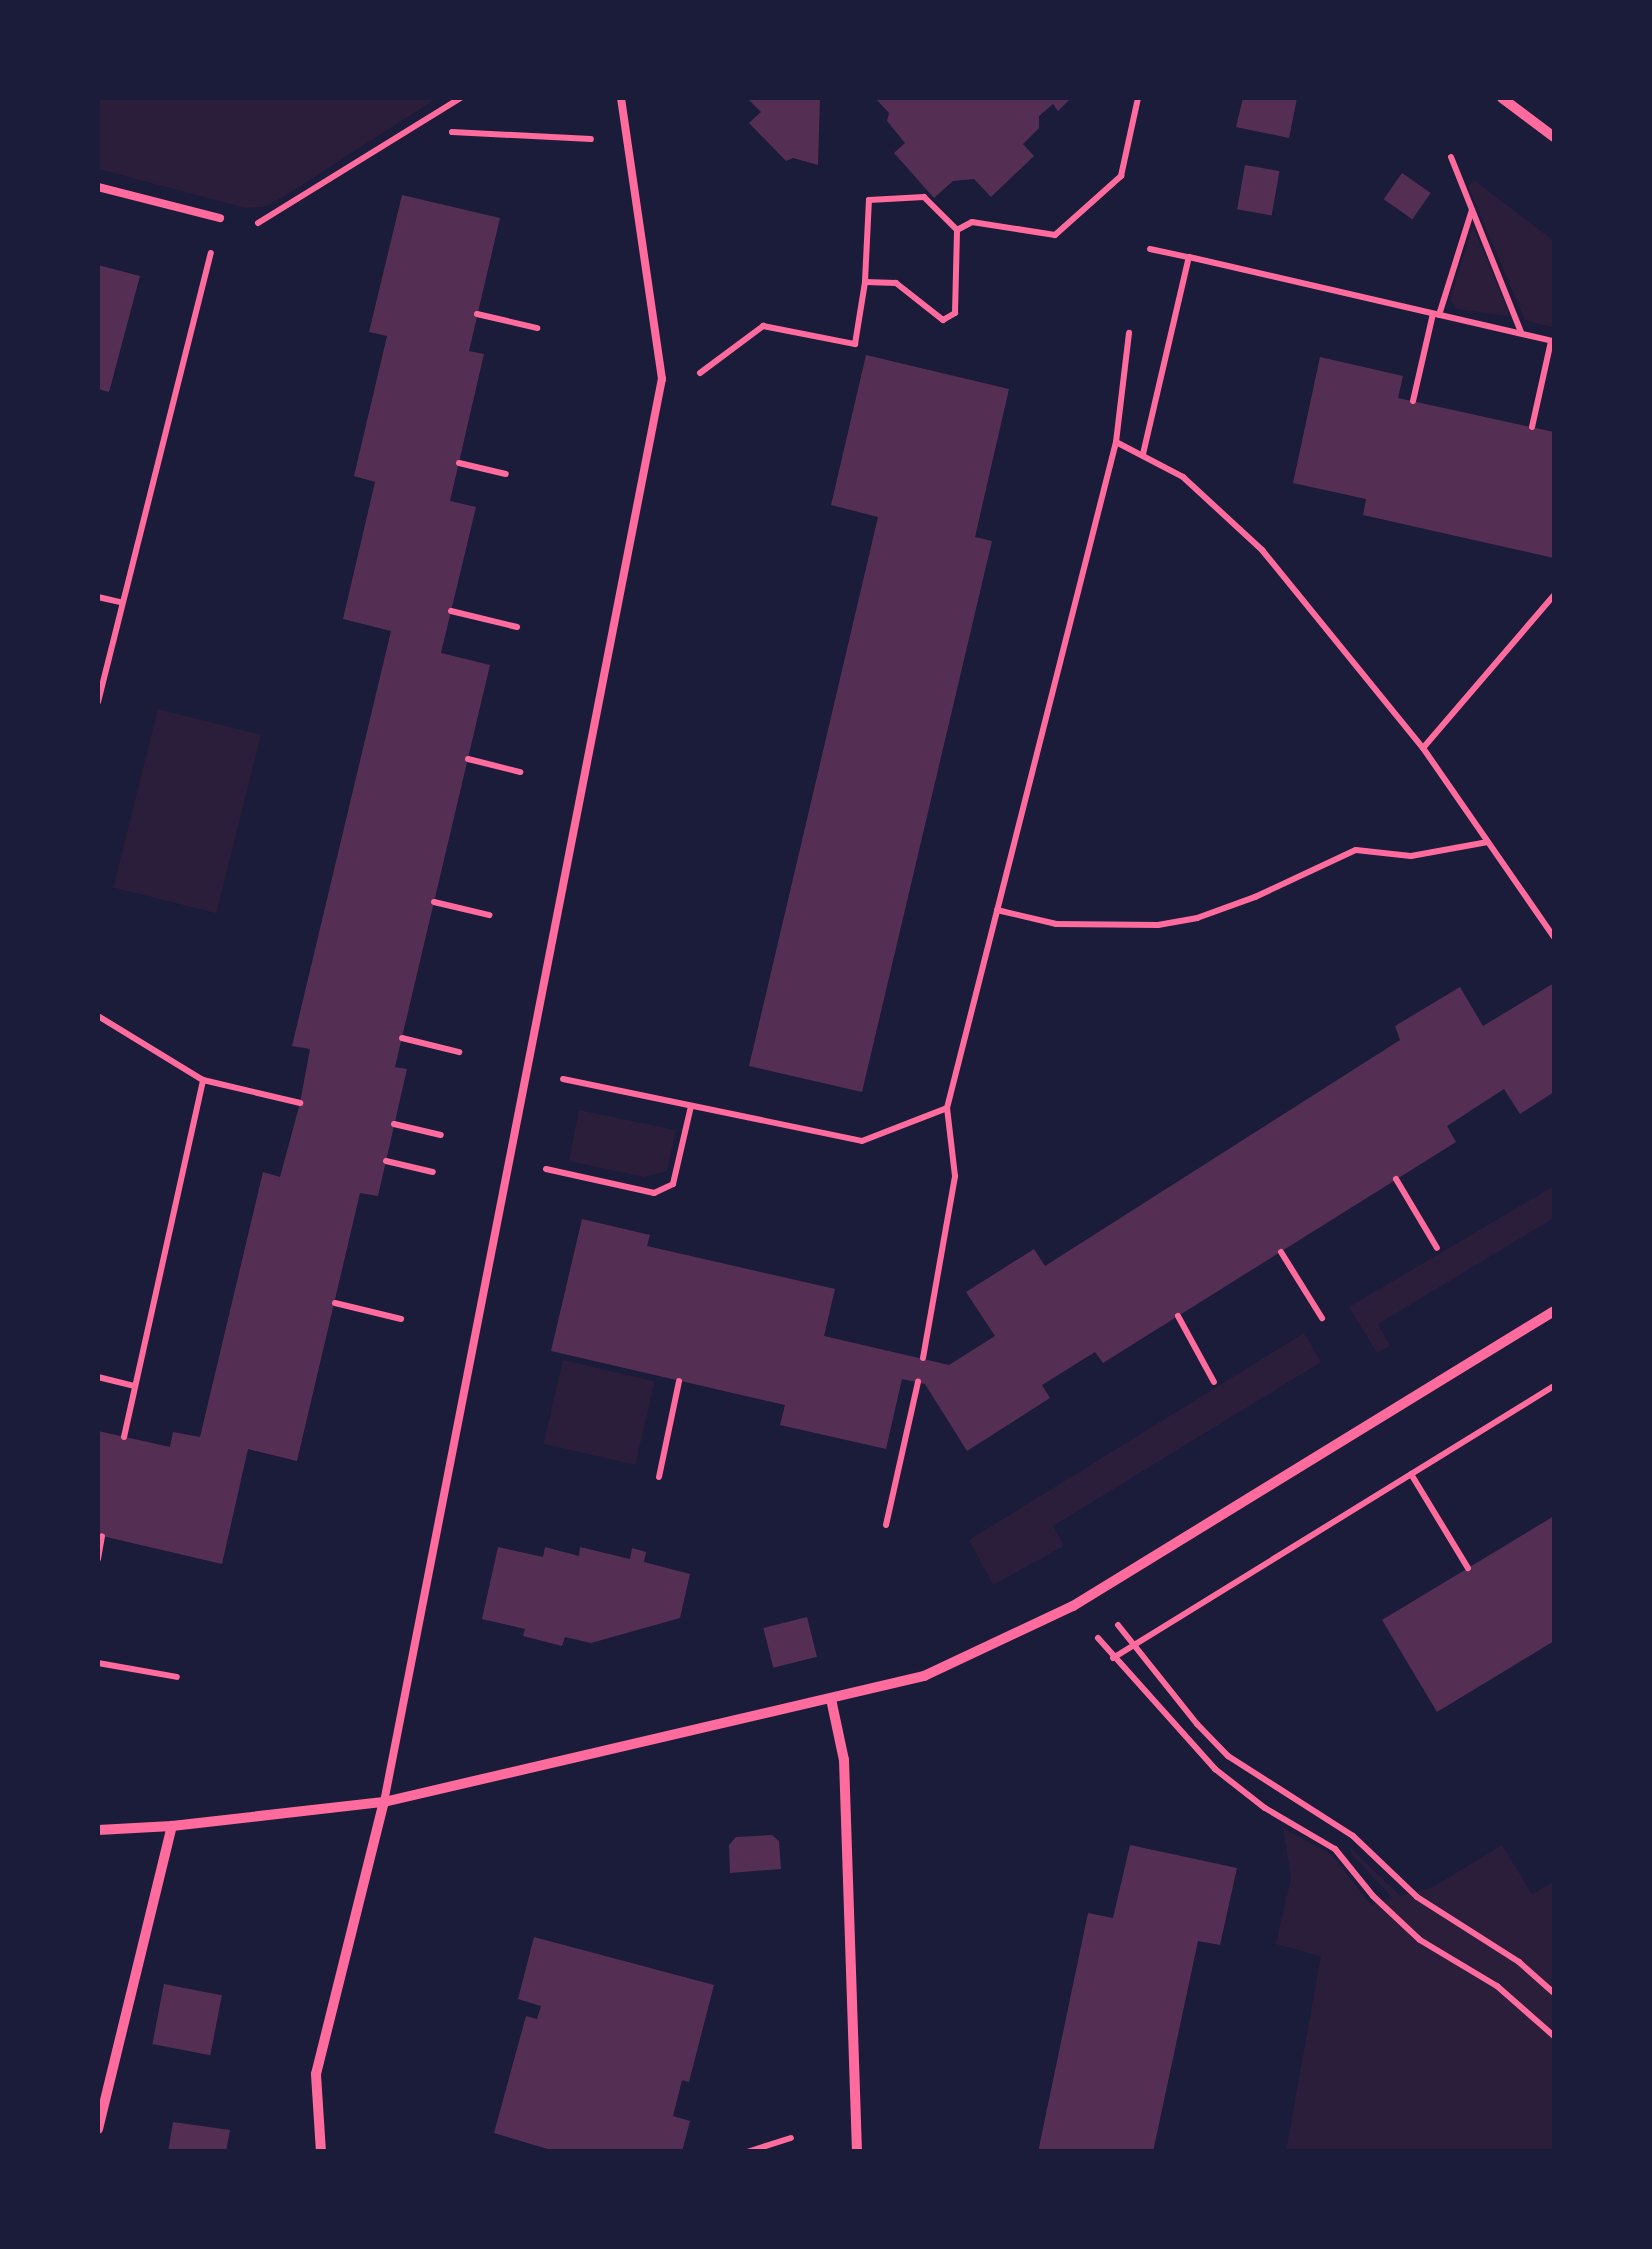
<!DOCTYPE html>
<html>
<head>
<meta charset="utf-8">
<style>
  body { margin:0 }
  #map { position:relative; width:1652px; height:2249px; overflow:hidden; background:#1b1b3a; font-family:Signika,sans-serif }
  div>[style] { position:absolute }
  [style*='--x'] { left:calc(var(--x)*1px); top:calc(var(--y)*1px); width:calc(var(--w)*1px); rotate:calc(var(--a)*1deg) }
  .green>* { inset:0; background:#2a1e3b; transform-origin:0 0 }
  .building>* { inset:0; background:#542f53; transform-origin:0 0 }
  .path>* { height:6px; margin:-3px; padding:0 3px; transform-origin:3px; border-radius:3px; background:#ff6b9d }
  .service>* { height:8px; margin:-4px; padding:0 4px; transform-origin:4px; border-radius:4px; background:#ff6b9d }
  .minor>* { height:10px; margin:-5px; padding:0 5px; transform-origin:5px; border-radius:5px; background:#ff6b9d }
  span { translate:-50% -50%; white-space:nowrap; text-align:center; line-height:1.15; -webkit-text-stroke:9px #1b1b3a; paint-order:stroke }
  .frame { position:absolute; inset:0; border:100px solid #1b1b3a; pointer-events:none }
</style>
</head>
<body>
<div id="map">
  <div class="green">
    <div style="clip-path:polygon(98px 98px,437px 98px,283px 197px,264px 207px,246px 208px,98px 169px)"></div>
    <div style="clip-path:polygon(1474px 180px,1554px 241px,1554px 328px,1525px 320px,1468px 186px)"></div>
    <div style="clip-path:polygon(1473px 226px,1508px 311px,1508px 316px,1456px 309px,1450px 299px)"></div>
    <div style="left:158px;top:709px;width:106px;height:184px;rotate:14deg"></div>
    <div style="clip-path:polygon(579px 1110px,676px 1130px,667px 1171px,644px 1177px,569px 1161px)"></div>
    <div style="clip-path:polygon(1554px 1186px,1554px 1218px,1378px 1324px,1390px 1346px,1377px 1353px,1349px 1307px)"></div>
    <div style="clip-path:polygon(1304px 1333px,1321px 1362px,1053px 1526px,1064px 1546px,993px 1585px,969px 1540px)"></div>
    <div style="left:563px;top:1360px;width:94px;height:86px;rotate:13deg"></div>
    <div style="clip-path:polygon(1283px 1828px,1331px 1854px,1371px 1905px,1393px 1898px,1352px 1855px,1350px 1847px,1400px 1896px,1433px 1887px,1502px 1845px,1532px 1894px,1554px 1882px,1554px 2151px,1286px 2151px,1321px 1956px,1276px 1944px,1291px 1878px)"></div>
  </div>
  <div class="building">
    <div style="clip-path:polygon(747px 98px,820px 98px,818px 165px,793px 158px,786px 161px,749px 123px,761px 112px)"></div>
    <div style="clip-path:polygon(875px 98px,1071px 98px,1058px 111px,1053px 104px,1039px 116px,1039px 128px,1023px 144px,1034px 156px,991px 197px,974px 179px,953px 181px,934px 198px,894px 153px,905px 143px,887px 121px,889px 113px)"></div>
    <div style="clip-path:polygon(1243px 98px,1297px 98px,1289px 138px,1236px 127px)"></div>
    <div style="left:1245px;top:165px;width:35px;height:45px;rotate:10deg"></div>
    <div style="left:1402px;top:173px;width:35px;height:32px;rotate:35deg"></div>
    <div style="clip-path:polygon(402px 195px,500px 218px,469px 351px,484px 354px,450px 501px,476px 507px,441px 653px,490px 665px,395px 1067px,407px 1069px,378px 1196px,360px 1193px,297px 1461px,248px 1449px,222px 1564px,98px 1535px,98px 1431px,170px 1447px,173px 1432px,200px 1437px,263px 1172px,280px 1177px,300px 1103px,310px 1049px,292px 1046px,391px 631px,343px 619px,375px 482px,354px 476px,387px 336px,369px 332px)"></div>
    <div style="clip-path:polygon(98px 265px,140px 276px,109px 392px,98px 389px)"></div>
    <div style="clip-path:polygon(866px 355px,1009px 389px,975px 537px,992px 541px,862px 1092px,749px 1066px,878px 517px,831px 505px)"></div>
    <div style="clip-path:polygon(1320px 357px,1403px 376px,1398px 398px,1554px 432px,1554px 558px,1363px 515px,1366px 499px,1293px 483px)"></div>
    <div style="clip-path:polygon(1554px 983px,1554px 1092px,1520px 1114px,1504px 1089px,1447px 1126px,1456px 1142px,1103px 1363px,1095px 1352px,1042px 1385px,1050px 1398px,967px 1451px,925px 1384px,902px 1379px,886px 1449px,780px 1425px,785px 1405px,551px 1351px,582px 1219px,650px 1235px,647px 1246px,835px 1289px,824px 1336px,949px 1365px,995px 1336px,966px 1292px,1034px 1249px,1045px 1266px,1400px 1040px,1395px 1026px,1460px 987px,1483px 1026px)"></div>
    <div style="clip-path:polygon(1554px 1516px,1554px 1641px,1437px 1712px,1382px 1620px)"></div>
    <div style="clip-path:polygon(498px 1547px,543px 1557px,545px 1547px,579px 1556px,580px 1547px,630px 1559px,632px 1548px,646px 1552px,644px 1562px,690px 1574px,680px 1618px,591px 1643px,565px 1637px,562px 1646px,523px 1636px,525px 1629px,482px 1619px)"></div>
    <div style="left:807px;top:1617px;width:41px;height:45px;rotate:76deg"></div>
    <div style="clip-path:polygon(772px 1835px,779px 1841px,781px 1869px,730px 1873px,729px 1845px,736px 1837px)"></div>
    <div style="clip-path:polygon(1130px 1845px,1237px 1868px,1220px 1945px,1198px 1941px,1153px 2152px,1038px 2152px,1088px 1913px,1113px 1918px)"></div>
    <div style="clip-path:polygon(534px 1937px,714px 1985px,689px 2082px,682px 2080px,673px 2116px,690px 2121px,682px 2152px,558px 2152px,494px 2133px,526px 2016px,537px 2019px,541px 2006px,518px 1999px)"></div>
    <div style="left:164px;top:1984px;width:59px;height:61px;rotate:11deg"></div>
    <div style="clip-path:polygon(173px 2122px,230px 2130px,226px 2152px,168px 2152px)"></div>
  </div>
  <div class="path">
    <div style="--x:452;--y:132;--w:139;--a:2.9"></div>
    <div style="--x:1451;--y:157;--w:188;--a:68.2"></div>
    <div style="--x:258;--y:223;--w:238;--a:-31.7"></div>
    <div style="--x:1150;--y:249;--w:40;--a:12"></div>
    <div style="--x:865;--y:281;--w:81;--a:-87.2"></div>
    <div style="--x:869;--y:200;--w:55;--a:-3.1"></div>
    <div style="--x:924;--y:197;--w:47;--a:45"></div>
    <div style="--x:477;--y:314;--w:62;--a:13.1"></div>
    <div style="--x:1439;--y:315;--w:110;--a:-72.6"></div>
    <div style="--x:700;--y:373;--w:79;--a:-36.7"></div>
    <div style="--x:763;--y:326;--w:94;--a:11.1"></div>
    <div style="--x:855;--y:344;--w:63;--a:-80.8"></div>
    <div style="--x:865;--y:282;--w:31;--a:2"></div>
    <div style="--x:896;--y:283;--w:60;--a:38.2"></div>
    <div style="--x:943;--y:320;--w:14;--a:-30"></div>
    <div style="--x:955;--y:313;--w:83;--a:-88.6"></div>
    <div style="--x:957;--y:230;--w:17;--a:-28"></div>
    <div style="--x:972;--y:222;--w:84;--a:8.9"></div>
    <div style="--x:1055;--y:235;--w:89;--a:-41.8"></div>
    <div style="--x:1121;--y:176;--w:80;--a:-77.7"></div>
    <div style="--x:1413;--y:401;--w:89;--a:-77.1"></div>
    <div style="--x:1532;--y:427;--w:88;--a:-77.5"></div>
    <div style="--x:1116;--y:442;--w:76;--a:27.6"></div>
    <div style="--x:1183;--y:477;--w:108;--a:42.7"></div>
    <div style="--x:1262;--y:550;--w:255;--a:50.9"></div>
    <div style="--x:1423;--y:748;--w:230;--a:55.3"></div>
    <div style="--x:1143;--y:454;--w:202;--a:-76.9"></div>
    <div style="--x:1189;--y:257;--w:375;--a:13"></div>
    <div style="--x:459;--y:463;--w:48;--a:13.2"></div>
    <div style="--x:98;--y:597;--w:23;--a:13"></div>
    <div style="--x:451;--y:611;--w:68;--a:13.6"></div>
    <div style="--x:98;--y:702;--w:463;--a:-75.9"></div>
    <div style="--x:1423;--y:748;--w:201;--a:-49.4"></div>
    <div style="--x:468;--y:759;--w:54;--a:14"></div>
    <div style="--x:434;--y:902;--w:57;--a:13.3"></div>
    <div style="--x:997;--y:910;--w:61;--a:13.3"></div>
    <div style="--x:1056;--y:924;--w:102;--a:0.6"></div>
    <div style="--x:1158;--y:925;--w:40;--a:-10"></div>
    <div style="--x:1197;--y:918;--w:62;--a:-19.9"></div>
    <div style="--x:1255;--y:897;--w:111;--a:-25"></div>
    <div style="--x:1356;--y:850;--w:55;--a:6.2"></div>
    <div style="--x:1411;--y:856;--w:78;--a:-10.3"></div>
    <div style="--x:98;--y:1016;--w:123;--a:31.4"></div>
    <div style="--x:203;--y:1080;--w:100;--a:13.3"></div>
    <div style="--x:402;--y:1038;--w:59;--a:13.8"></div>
    <div style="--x:563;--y:1079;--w:305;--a:11.7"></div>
    <div style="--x:862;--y:1141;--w:91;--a:-21.2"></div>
    <div style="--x:947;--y:1108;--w:687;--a:-75.76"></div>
    <div style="--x:1116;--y:442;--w:110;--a:-83.2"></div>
    <div style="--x:394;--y:1124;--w:48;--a:13.2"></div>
    <div style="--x:386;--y:1161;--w:48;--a:13.2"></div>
    <div style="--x:546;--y:1169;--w:111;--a:12.5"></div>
    <div style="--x:654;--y:1193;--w:21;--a:-25"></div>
    <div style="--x:673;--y:1184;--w:80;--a:-77"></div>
    <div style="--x:1396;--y:1179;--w:80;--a:59.3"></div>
    <div style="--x:1281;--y:1252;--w:78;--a:58.2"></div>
    <div style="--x:335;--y:1303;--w:68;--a:13.6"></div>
    <div style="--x:1178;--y:1316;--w:75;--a:61.4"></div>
    <div style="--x:923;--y:1358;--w:185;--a:-80"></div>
    <div style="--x:955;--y:1176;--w:68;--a:-96.7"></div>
    <div style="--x:98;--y:1377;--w:38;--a:14"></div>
    <div style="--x:124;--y:1437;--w:366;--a:-77.5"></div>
    <div style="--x:1411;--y:1474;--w:110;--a:58.8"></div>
    <div style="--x:659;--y:1477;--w:98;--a:-78.2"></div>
    <div style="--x:886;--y:1525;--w:147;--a:-77.4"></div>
    <div style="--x:98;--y:1559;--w:23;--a:-80"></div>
    <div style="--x:1118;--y:1625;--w:127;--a:51.4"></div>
    <div style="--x:1197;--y:1724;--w:45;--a:45.9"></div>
    <div style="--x:1228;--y:1756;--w:148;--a:32.6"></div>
    <div style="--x:1353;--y:1836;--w:88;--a:43.6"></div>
    <div style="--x:1417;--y:1897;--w:121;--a:32.5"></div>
    <div style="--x:1519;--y:1962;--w:47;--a:41.5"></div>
    <div style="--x:1098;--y:1638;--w:176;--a:48.2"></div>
    <div style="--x:1215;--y:1769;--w:63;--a:38"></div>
    <div style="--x:1265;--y:1808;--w:81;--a:30.4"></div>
    <div style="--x:1335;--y:1849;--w:60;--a:51"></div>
    <div style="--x:1373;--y:1896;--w:64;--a:43.1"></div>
    <div style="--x:1420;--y:1940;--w:90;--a:30.9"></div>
    <div style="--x:1497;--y:1986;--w:76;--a:41.3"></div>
    <div style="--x:1113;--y:1658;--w:518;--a:-31.67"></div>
    <div style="--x:98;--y:1663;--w:80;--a:10"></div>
    <div style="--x:747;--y:2152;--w:46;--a:-17.7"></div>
  </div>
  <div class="service">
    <div style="--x:98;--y:187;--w:126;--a:14.3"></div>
    <div style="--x:384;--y:1802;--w:1450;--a:-78.95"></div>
    <div style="--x:662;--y:379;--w:284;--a:-98.3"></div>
  </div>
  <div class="minor">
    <div style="--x:1502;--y:98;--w:65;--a:36.9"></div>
    <div style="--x:831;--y:1699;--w:62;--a:78"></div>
    <div style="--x:844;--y:1760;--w:392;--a:88.1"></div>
    <div style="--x:98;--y:1830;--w:74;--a:-3.1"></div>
    <div style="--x:172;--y:1826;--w:213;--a:-6.5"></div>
    <div style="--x:384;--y:1802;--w:555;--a:-13.13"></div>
    <div style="--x:924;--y:1676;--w:165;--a:-25.2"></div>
    <div style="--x:1073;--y:1606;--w:564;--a:-31.52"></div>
    <div style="--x:98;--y:2129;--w:312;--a:-76.3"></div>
    <div style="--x:321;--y:2152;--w:78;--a:-93.7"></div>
    <div style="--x:316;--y:2074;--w:280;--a:-76"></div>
  </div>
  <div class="frame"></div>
</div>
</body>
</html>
